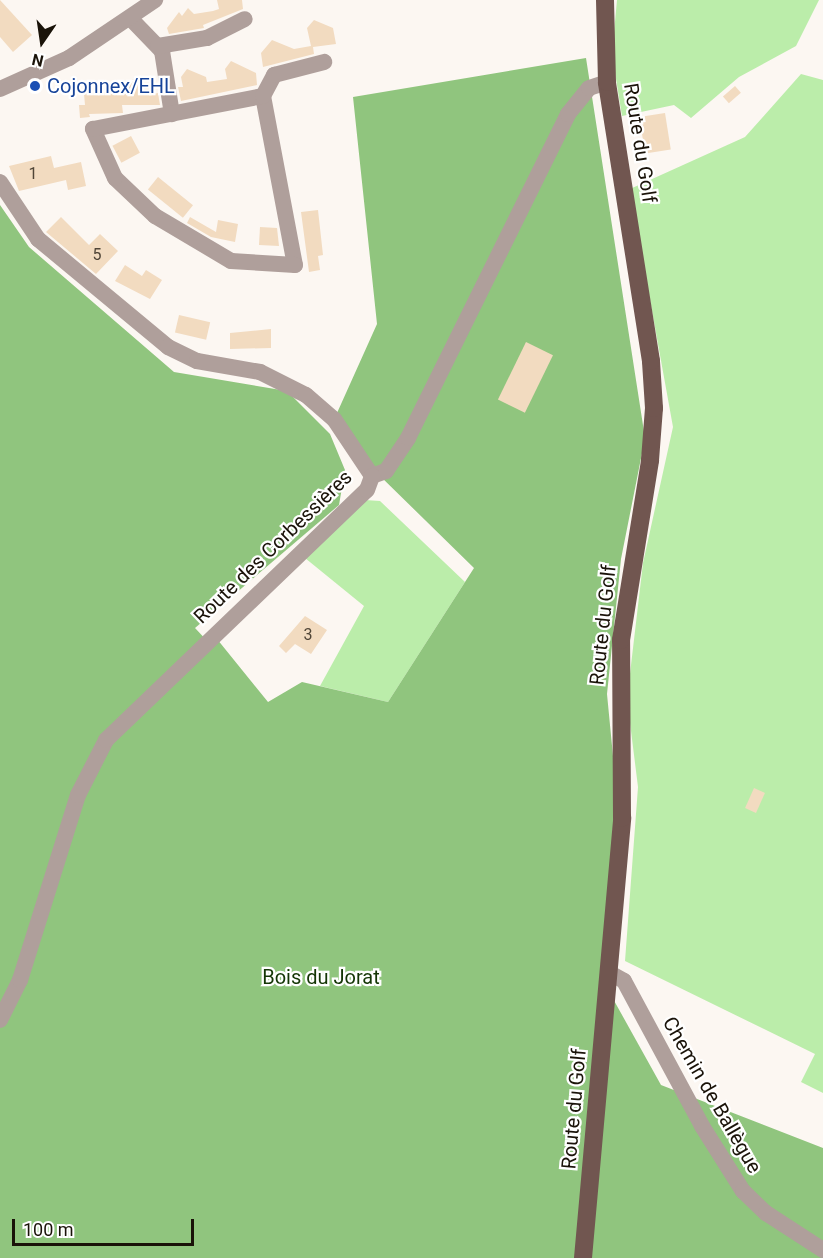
<!DOCTYPE html>
<html>
<head>
<meta charset="utf-8">
<style>
  body { margin:0 }
  #map { position:relative; width:823px; height:1258px; overflow:hidden; background:#fcf7f2; font-family:Roboto,sans-serif }
  div>[style] { position:absolute }
  [style*='--x'] { left:calc(var(--x)*1px); top:calc(var(--y)*1px); width:calc(var(--w)*1px); rotate:calc(var(--a)*1deg) }
  .green>* { inset:0; background:#bbedaa }
  .forest>* { inset:0; background:#90c57e }
  .building>* { inset:0; background:#f2dbc0; transform-origin:0 0 }
  .minor>* { height:16px; margin:-8px; padding:0 8px; transform-origin:8px; border-radius:8px; background:#af9f9b }
  .major>* { height:18px; margin:-9px; padding:0 9px; transform-origin:9px; border-radius:9px; background:#715650 }
  .dots>* { width:16px; height:16px; translate:-50% -50%; box-sizing:border-box; border:3px solid #fff; border-radius:50% }
  span { translate:-50% -50%; white-space:nowrap; text-align:center; line-height:1.15; -webkit-text-stroke:4.5px #fff; paint-order:stroke }
  .number-label { font-size:16px; color:#504537 }
  .number-label span { -webkit-text-stroke-width:0 }
  .transit-label { font-size:20px; color:#164399 }
  .left { translate:0 -50%; text-align:left }
  .street-label { font-size:20px; color:#1a1309 }
  .park-label { font-size:20px; color:#143605 }
  .north { position:absolute; left:12px; top:12px; width:60px; height:60px; -webkit-text-stroke:4px #fff; paint-order:stroke; rotate:193deg; font-size:16px; font-weight:700; line-height:24px; text-align:center; color:#1a1309 }
  .north::after { content:''; display:block; margin:auto; width:21px; height:27px; background:#1a1309; clip-path:polygon(50% 0,100% 100%,50% 72%,0 100%) }
  .scale { position:absolute; left:12px; top:1219px; width:182px; height:27px; box-sizing:border-box; border:3px solid #1a1309; border-top:0; padding-left:8px; font-size:18px; line-height:21px; white-space:nowrap; color:#1a1309; -webkit-text-stroke:4px #fff; paint-order:stroke }
</style>
</head>
<body>
<div id="map">
  <div class="green">
    <div style="clip-path:polygon(617px 0,819px 0,796px 46px,739px 77px,691px 118px,674px 105px,622px 116px,612px 54px)"></div>
    <div style="clip-path:polygon(801px 74px,823px 80px,823px 1093px,801px 1082px,815px 1054px,625px 961px,638px 787px,627px 699px,643px 563px,673px 427px,630px 189px,745px 137px)"></div>
    <div style="clip-path:polygon(365px 500px,380px 501px,465px 582px,388px 702px,320px 686px,364px 606px,305px 558px)"></div>
  </div>
  <div class="forest">
    <div style="clip-path:polygon(586px 58px,645px 438px,621px 559px,607px 694px,616px 787px,602px 979px,661px 1085px,823px 1148px,823px 1258px,0 1258px,0 205px,29px 247px,174px 372px,287px 391px,330px 434px,345px 470px,339px 505px,195px 628px,211px 645px,217px 639px,268px 702px,302px 682px,388px 702px,474px 568px,377px 473px,337px 413px,377px 324px,353px 97px)"></div>
  </div>
  <div class="building">
    <div style="clip-path:polygon(0 0,32px 35px,13px 52px,0 37px)"></div>
    <div style="clip-path:polygon(217px 0,242px 0,243px 9px,203px 25px,204px 28px,169px 34px,167px 28px,179px 12px,182px 16px,188px 8px,194px 14px,213px 11px,219px 9px)"></div>
    <div style="clip-path:polygon(314px 20px,333px 28px,336px 44px,313px 47px,314px 54px,263px 67px,261px 53px,272px 40px,294px 49px,311px 46px,307px 28px)"></div>
    <div style="clip-path:polygon(231px 61px,256px 73px,257px 85px,181px 101px,178px 87px,183px 87px,181px 77px,187px 69px,206px 77px,207px 82px,227px 79px,225px 69px)"></div>
    <div style="clip-path:polygon(133px 79px,152px 86px,153px 94px,158px 93px,160px 105px,122px 105px,123px 113px,89px 114px,90px 117px,80px 118px,79px 105px,85px 105px,84px 94px,90px 87px,109px 94px,124px 92px)"></div>
    <div style="left:735px;top:86px;width:9px;height:16px;rotate:49deg"></div>
    <div style="left:665px;top:113px;width:37px;height:26px;rotate:81deg"></div>
    <div style="left:131px;top:136px;width:19px;height:21px;rotate:62deg"></div>
    <div style="clip-path:polygon(51px 156px,54px 168px,81px 162px,86px 186px,68px 190px,66px 180px,19px 191px,9px 166px)"></div>
    <div style="left:158px;top:177px;width:45px;height:16px;rotate:39deg"></div>
    <div style="clip-path:polygon(318px 210px,323px 255px,318px 256px,320px 270px,309px 272px,301px 212px)"></div>
    <div style="clip-path:polygon(61px 217px,89px 245px,100px 234px,118px 251px,96px 274px,46px 232px)"></div>
    <div style="clip-path:polygon(190px 217px,216px 232px,218px 220px,238px 224px,235px 242px,211px 237px,187px 223px)"></div>
    <div style="clip-path:polygon(260px 227px,277px 228px,279px 246px,259px 245px)"></div>
    <div style="clip-path:polygon(125px 265px,142px 276px,146px 270px,162px 280px,150px 299px,115px 281px)"></div>
    <div style="left:179px;top:315px;width:32px;height:18px;rotate:13deg"></div>
    <div style="clip-path:polygon(271px 329px,271px 348px,230px 349px,230px 333px)"></div>
    <div style="left:526px;top:342px;width:30px;height:64px;rotate:26deg"></div>
    <div style="clip-path:polygon(305px 616px,327px 630px,311px 654px,295px 644px,286px 653px,279px 646px)"></div>
    <div style="left:754px;top:788px;width:12px;height:22px;rotate:24deg"></div>
  </div>
  <div class="minor">
    <div style="--x:131;--y:19;--w:45;--a:45.9"></div>
    <div style="--x:162;--y:51;--w:64;--a:81"></div>
    <div style="--x:158;--y:46;--w:50;--a:-9.3"></div>
    <div style="--x:207;--y:38;--w:42;--a:-26.6"></div>
    <div style="--x:0;--y:89;--w:76;--a:-24.2"></div>
    <div style="--x:69;--y:58;--w:104;--a:-34"></div>
    <div style="--x:263;--y:96;--w:172;--a:79.3"></div>
    <div style="--x:295;--y:265;--w:64;--a:-176.4"></div>
    <div style="--x:231;--y:261;--w:88;--a:-149.4"></div>
    <div style="--x:155;--y:216;--w:55;--a:-136.5"></div>
    <div style="--x:115;--y:178;--w:54;--a:-114.2"></div>
    <div style="--x:93;--y:129;--w:173;--a:-11"></div>
    <div style="--x:263;--y:96;--w:24;--a:-62"></div>
    <div style="--x:274;--y:75;--w:52;--a:-14.6"></div>
    <div style="--x:0;--y:182;--w:69;--a:56.3"></div>
    <div style="--x:38;--y:239;--w:169;--a:39.7"></div>
    <div style="--x:168;--y:347;--w:32;--a:26"></div>
    <div style="--x:197;--y:361;--w:64;--a:9.9"></div>
    <div style="--x:260;--y:372;--w:51;--a:26.6"></div>
    <div style="--x:306;--y:395;--w:37;--a:41"></div>
    <div style="--x:334;--y:419;--w:69;--a:56.3"></div>
    <div style="--x:372;--y:476;--w:15;--a:-20"></div>
    <div style="--x:386;--y:471;--w:40;--a:-56"></div>
    <div style="--x:408;--y:438;--w:361;--a:-63.7"></div>
    <div style="--x:568;--y:114;--w:33;--a:-51"></div>
    <div style="--x:589;--y:88;--w:19;--a:-18"></div>
    <div style="--x:608;--y:972;--w:18;--a:29"></div>
    <div style="--x:624;--y:981;--w:165;--a:61.7"></div>
    <div style="--x:702;--y:1126;--w:77;--a:57.8"></div>
    <div style="--x:743;--y:1191;--w:32;--a:44"></div>
    <div style="--x:766;--y:1213;--w:68;--a:33"></div>
    <div style="--x:0;--y:1020;--w:45;--a:-63.4"></div>
    <div style="--x:20;--y:980;--w:194;--a:-72.6"></div>
    <div style="--x:78;--y:795;--w:62;--a:-63"></div>
    <div style="--x:106;--y:740;--w:361;--a:-43.8"></div>
    <div style="--x:367;--y:490;--w:15;--a:-70"></div>
  </div>
  <div class="major">
    <div style="--x:583;--y:1258;--w:442;--a:-84.9"></div>
    <div style="--x:622;--y:818;--w:178;--a:-90.3"></div>
    <div style="--x:621;--y:640;--w:182;--a:-80.8"></div>
    <div style="--x:650;--y:460;--w:52;--a:-85.6"></div>
    <div style="--x:654;--y:408;--w:47;--a:-93.7"></div>
    <div style="--x:651;--y:361;--w:282;--a:-99"></div>
    <div style="--x:607;--y:82;--w:82;--a:-91.4"></div>
  </div>
  <div class="dots">
    <div style="left:35px;top:86px;background:#1a4fb4"></div>
  </div>
  <div class="number-label">
    <span style="left:33px;top:174px">1</span>
    <span style="left:97px;top:255px">5</span>
    <span style="left:308px;top:635px">3</span>
  </div>
  <div class="transit-label">
    <span class="left" style="left:47px;top:86px">Cojonnex/EHL</span>
  </div>
  <div class="street-label">
    <span style="left:640px;top:143px;rotate:81deg">Route du Golf</span>
    <span style="left:273px;top:547px;rotate:-44deg">Route des Corbessières</span>
    <span style="left:603px;top:625px;rotate:-84deg">Route du Golf</span>
    <span style="left:712px;top:1095px;rotate:60deg">Chemin de Ballègue</span>
    <span style="left:574px;top:1109px;rotate:-85deg">Route du Golf</span>
  </div>
  <div class="park-label">
    <span style="left:321px;top:977px">Bois du Jorat</span>
  </div>
  <div class="north">N</div>
  <div class="scale">100 m</div>
</div>
</body>
</html>
